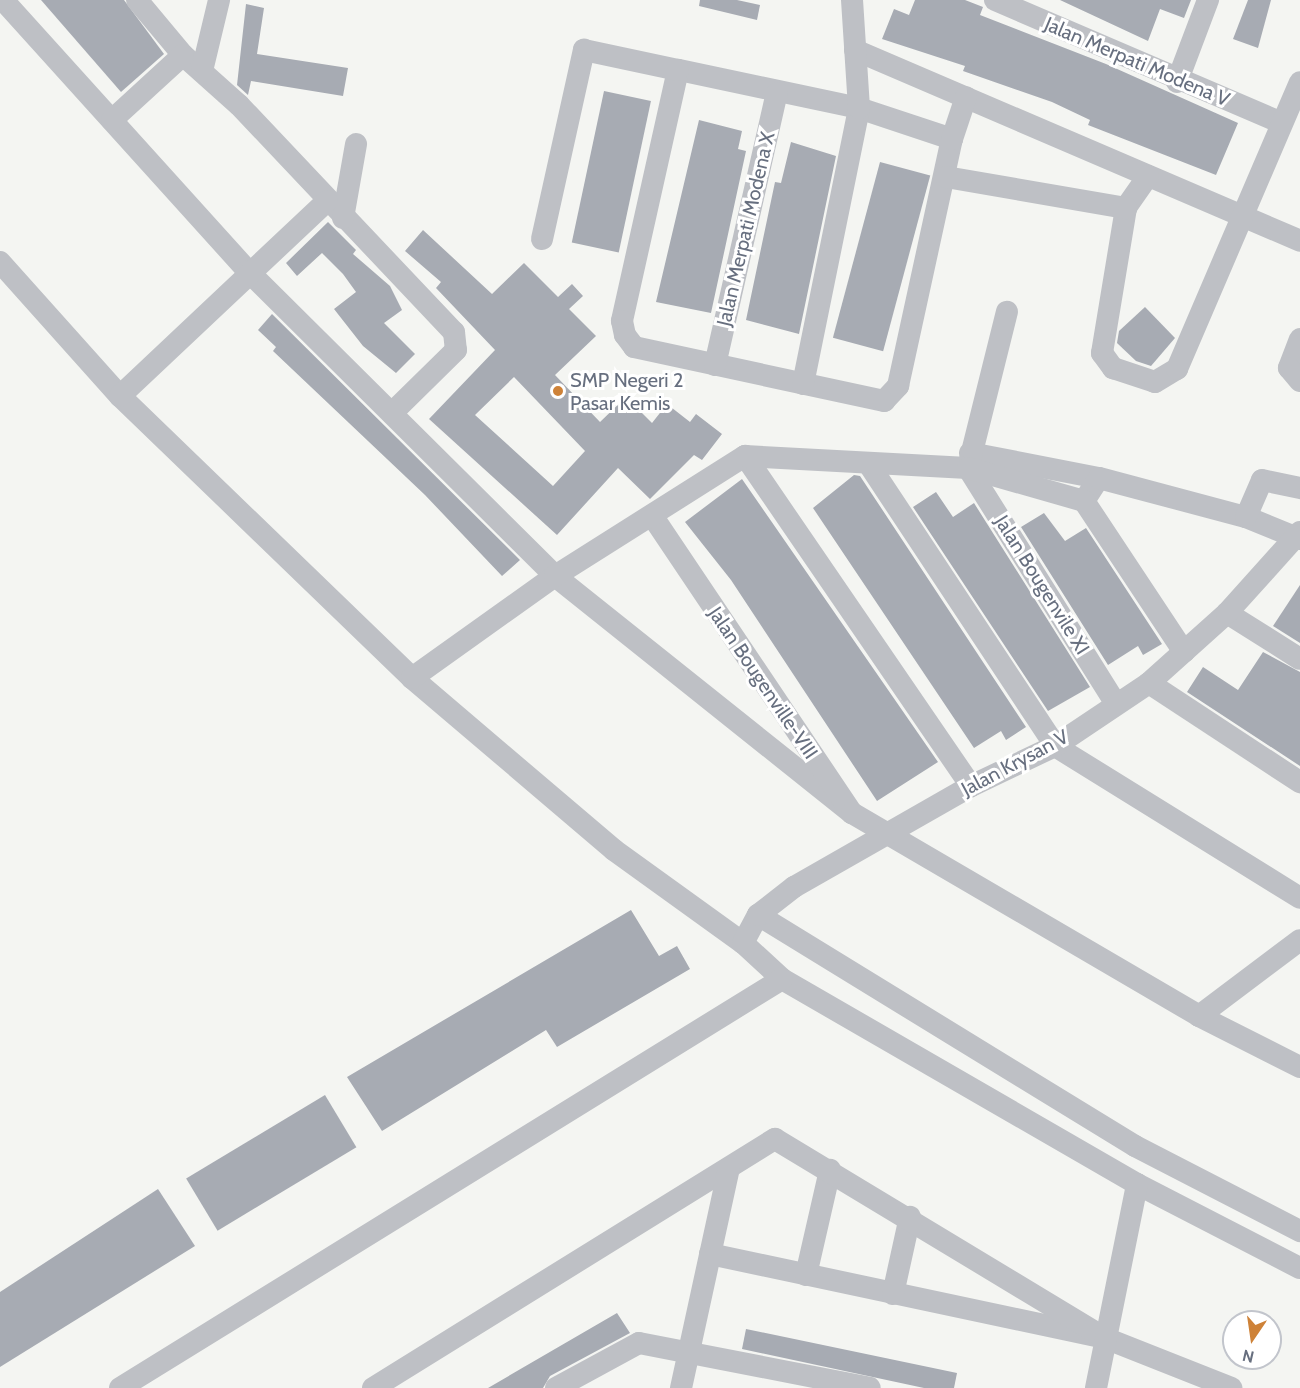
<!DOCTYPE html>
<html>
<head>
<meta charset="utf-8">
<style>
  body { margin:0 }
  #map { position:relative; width:1300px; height:1388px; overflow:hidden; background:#f4f5f2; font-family:Cabin,sans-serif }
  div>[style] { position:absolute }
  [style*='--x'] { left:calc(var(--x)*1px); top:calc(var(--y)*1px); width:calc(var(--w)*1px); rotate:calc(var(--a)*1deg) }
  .building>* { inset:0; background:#a7abb3; transform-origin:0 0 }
  .minor>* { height:22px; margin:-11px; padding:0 11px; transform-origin:11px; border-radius:11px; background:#bec0c5 }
  .dots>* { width:16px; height:16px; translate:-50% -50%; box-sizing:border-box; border:3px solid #fff; border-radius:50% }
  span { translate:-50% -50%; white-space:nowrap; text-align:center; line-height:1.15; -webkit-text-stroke:6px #fff; paint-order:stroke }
  .street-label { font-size:20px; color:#676f7f }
  .poi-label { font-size:20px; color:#676f7f }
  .left { translate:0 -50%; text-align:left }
  .north { position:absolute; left:1222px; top:1310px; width:60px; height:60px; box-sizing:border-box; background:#fff; border:2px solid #c2c5cc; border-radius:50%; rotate:193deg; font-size:16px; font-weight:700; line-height:24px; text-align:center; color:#676f7f }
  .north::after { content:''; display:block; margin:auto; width:21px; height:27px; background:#ce8238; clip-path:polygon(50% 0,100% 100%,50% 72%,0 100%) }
</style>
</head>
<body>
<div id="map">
  <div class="building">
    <div style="clip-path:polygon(41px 0,124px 0,164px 54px,121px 92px)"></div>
    <div style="clip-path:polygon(700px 0,737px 0,760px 5px,757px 20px,699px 6px)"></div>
    <div style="clip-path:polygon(915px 0,965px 0,983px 7px,980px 15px,1106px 64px,1238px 123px,1216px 175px,1088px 125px,1090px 120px,1052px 102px,963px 71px,965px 66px,882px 39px,894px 9px,909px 15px)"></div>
    <div style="clip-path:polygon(1060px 0,1191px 0,1184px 18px,1160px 9px,1148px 41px)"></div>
    <div style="clip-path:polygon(1248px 0,1271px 0,1258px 48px,1233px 39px)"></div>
    <div style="clip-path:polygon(246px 4px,264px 8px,257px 54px,348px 68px,343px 96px,251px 81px,248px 95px,237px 85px)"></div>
    <div style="left:604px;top:91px;width:48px;height:155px;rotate:12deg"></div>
    <div style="clip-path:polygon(699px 120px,742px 131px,738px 149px,746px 151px,711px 313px,656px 302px)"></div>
    <div style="clip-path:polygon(791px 142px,836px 156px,799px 334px,746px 320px,775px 182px,781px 183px)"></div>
    <div style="left:880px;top:162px;width:52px;height:182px;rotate:15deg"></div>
    <div style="clip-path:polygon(328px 222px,356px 250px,353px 254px,390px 286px,402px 310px,384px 323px,415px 354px,396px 373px,363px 346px,334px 309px,356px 292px,343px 274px,322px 253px,297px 276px,286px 263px)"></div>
    <div style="clip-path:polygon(evenodd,423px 230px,492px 294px,524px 263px,558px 297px,572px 284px,583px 296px,569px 309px,596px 336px,555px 375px,600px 422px,626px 397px,652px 423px,667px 404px,690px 422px,696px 414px,722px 434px,702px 460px,694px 455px,650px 499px,618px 468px,557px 535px,429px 419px,495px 350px,436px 288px,441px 282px,405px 251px,423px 230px,514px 377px,585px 451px,553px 486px,475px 415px,514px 377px)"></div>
    <div style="clip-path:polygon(1145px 307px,1175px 338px,1151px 366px,1136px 361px,1117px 343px,1119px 331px)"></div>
    <div style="clip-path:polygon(272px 314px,520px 560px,502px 576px,425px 495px,273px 351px,276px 347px,258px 330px)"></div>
    <div style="clip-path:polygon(854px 475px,860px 476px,1026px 727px,1006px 740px,1001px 731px,974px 748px,813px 508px)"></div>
    <div style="clip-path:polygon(742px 479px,938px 762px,877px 801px,731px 580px,685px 522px)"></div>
    <div style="clip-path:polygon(936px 492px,953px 517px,974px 503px,1090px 687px,1048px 711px,913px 507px)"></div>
    <div style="clip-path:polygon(1044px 513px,1065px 541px,1086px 528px,1162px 644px,1143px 655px,1138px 646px,1108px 665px,1021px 527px)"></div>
    <div style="clip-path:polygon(1300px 585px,1300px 643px,1273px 626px)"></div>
    <div style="clip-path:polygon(1263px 652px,1300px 672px,1300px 766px,1187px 692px,1203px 667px,1238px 690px)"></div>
    <div style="clip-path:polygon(631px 910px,659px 956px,677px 946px,690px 969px,557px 1047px,546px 1030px,382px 1131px,347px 1077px)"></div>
    <div style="left:325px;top:1095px;width:61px;height:162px;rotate:59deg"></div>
    <div style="clip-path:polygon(158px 1189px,195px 1246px,0 1367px,0 1292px)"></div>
    <div style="clip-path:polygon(617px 1313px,630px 1333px,550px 1376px,543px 1388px,488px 1388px)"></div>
    <div style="clip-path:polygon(746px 1329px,957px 1373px,954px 1388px,924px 1388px,742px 1349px)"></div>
  </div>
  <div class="minor">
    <div style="--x:3;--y:0;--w:365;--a:47.9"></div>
    <div style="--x:248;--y:271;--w:433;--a:44.8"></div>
    <div style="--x:555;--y:576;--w:380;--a:38.6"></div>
    <div style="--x:137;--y:0;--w:72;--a:50.1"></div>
    <div style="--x:183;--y:55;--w:75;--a:41.8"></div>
    <div style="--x:239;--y:105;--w:313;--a:46.6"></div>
    <div style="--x:454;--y:332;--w:18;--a:84"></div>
    <div style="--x:456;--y:350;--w:90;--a:135.5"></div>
    <div style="--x:995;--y:0;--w:310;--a:23.2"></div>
    <div style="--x:855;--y:50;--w:484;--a:23.2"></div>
    <div style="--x:202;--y:71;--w:73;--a:-76.5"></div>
    <div style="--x:1177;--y:82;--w:88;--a:-69.3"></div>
    <div style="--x:112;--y:120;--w:96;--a:-42.5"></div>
    <div style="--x:952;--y:139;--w:98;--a:-161.6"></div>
    <div style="--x:859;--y:108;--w:185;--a:-168.1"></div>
    <div style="--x:678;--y:70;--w:257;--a:102.6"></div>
    <div style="--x:622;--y:321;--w:14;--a:78"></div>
    <div style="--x:625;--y:335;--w:15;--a:53"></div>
    <div style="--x:634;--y:347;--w:256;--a:12.2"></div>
    <div style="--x:884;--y:401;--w:21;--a:-47"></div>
    <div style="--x:898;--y:386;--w:253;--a:-77.7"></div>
    <div style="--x:952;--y:139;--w:44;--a:-71.6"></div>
    <div style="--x:1148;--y:176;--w:39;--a:125"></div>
    <div style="--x:1126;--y:208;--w:147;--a:99.4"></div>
    <div style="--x:1102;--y:353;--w:19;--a:54"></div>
    <div style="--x:1113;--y:368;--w:44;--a:18.4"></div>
    <div style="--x:1155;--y:382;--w:26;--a:-31"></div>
    <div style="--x:1177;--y:369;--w:312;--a:-66.8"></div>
    <div style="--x:946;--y:177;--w:183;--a:9.8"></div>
    <div style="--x:343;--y:218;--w:75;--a:-80"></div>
    <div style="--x:542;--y:239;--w:194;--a:-77.5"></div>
    <div style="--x:584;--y:50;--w:96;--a:12"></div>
    <div style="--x:0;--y:262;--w:180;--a:48.2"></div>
    <div style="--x:120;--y:396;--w:406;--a:44"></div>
    <div style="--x:412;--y:678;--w:265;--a:40.4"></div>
    <div style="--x:614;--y:850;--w:159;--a:35.8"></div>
    <div style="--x:743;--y:943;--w:53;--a:42.7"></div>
    <div style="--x:782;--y:979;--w:410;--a:30"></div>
    <div style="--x:1137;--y:1184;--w:183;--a:27.3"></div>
    <div style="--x:1300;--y:339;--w:31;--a:111"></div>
    <div style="--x:1289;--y:368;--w:17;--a:50"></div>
    <div style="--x:715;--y:365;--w:279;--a:-77.2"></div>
    <div style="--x:803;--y:384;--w:282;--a:-78.5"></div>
    <div style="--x:859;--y:108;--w:108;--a:-93.7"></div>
    <div style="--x:120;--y:396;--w:284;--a:-43.3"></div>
    <div style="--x:970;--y:453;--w:131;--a:11"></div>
    <div style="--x:745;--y:456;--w:400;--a:55.6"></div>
    <div style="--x:868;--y:463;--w:339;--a:56.5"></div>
    <div style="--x:1055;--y:746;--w:288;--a:31.8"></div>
    <div style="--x:968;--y:468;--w:276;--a:57.9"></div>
    <div style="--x:968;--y:468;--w:161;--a:-76"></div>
    <div style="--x:1084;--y:501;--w:27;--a:-57"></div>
    <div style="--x:1099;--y:478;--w:152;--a:14.9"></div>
    <div style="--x:1246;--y:517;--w:58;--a:22.2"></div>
    <div style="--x:1084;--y:501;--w:181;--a:56.5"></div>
    <div style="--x:653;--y:517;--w:357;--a:56.1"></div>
    <div style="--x:852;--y:813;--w:402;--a:30.3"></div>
    <div style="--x:1199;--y:1016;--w:113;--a:26.8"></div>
    <div style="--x:1246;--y:517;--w:40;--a:-66.6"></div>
    <div style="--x:1262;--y:480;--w:39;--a:12"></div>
    <div style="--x:1227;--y:613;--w:86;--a:32.2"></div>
    <div style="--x:412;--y:678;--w:176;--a:-35.5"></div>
    <div style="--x:555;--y:576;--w:225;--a:-32.3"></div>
    <div style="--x:745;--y:456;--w:223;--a:3.1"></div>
    <div style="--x:968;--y:468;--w:121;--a:15.9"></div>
    <div style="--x:1149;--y:683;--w:181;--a:33.3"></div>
    <div style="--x:758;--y:915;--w:442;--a:31.5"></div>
    <div style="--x:1135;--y:1146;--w:186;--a:27.3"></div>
    <div style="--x:743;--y:943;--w:32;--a:-62"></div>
    <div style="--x:758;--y:915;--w:46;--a:-37.9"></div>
    <div style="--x:794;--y:887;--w:204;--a:-29.7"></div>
    <div style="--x:971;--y:786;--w:93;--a:-25.5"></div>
    <div style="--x:1055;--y:746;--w:113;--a:-33.8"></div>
    <div style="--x:1149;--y:683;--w:105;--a:-41.9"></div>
    <div style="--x:1227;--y:613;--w:109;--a:-48"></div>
    <div style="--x:1199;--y:1016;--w:126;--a:-37"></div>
    <div style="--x:710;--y:1254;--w:404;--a:12"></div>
    <div style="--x:1105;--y:1338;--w:136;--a:21.6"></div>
    <div style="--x:806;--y:1275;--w:108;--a:-77.1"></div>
    <div style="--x:893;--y:1294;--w:79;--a:-77.6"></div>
    <div style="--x:120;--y:1388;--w:778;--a:-31.71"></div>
    <div style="--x:373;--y:1388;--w:473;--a:-31.8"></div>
    <div style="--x:775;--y:1139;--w:385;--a:31.1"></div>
    <div style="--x:556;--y:1388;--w:94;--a:-28.5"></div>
    <div style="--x:639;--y:1343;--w:235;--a:11"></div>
    <div style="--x:681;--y:1388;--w:225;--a:-77.7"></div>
    <div style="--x:1096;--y:1388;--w:208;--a:-78.6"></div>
  </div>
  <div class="dots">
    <div style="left:558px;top:391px;background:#ce8238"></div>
  </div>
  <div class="street-label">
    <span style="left:1137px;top:62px;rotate:23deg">Jalan Merpati Modena V</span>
    <span style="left:746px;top:229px;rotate:-77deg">Jalan Merpati Modena X</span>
    <span style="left:1042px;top:585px;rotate:58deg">Jalan Bougenvile XI</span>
    <span style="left:763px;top:683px;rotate:56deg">Jalan Bougenville-VIII</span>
    <span style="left:1015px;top:763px;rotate:-28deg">Jalan Krysan V</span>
  </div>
  <div class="poi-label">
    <span class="left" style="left:570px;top:392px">SMP Negeri 2<br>Pasar Kemis</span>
  </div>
  <div class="north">N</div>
</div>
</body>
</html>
